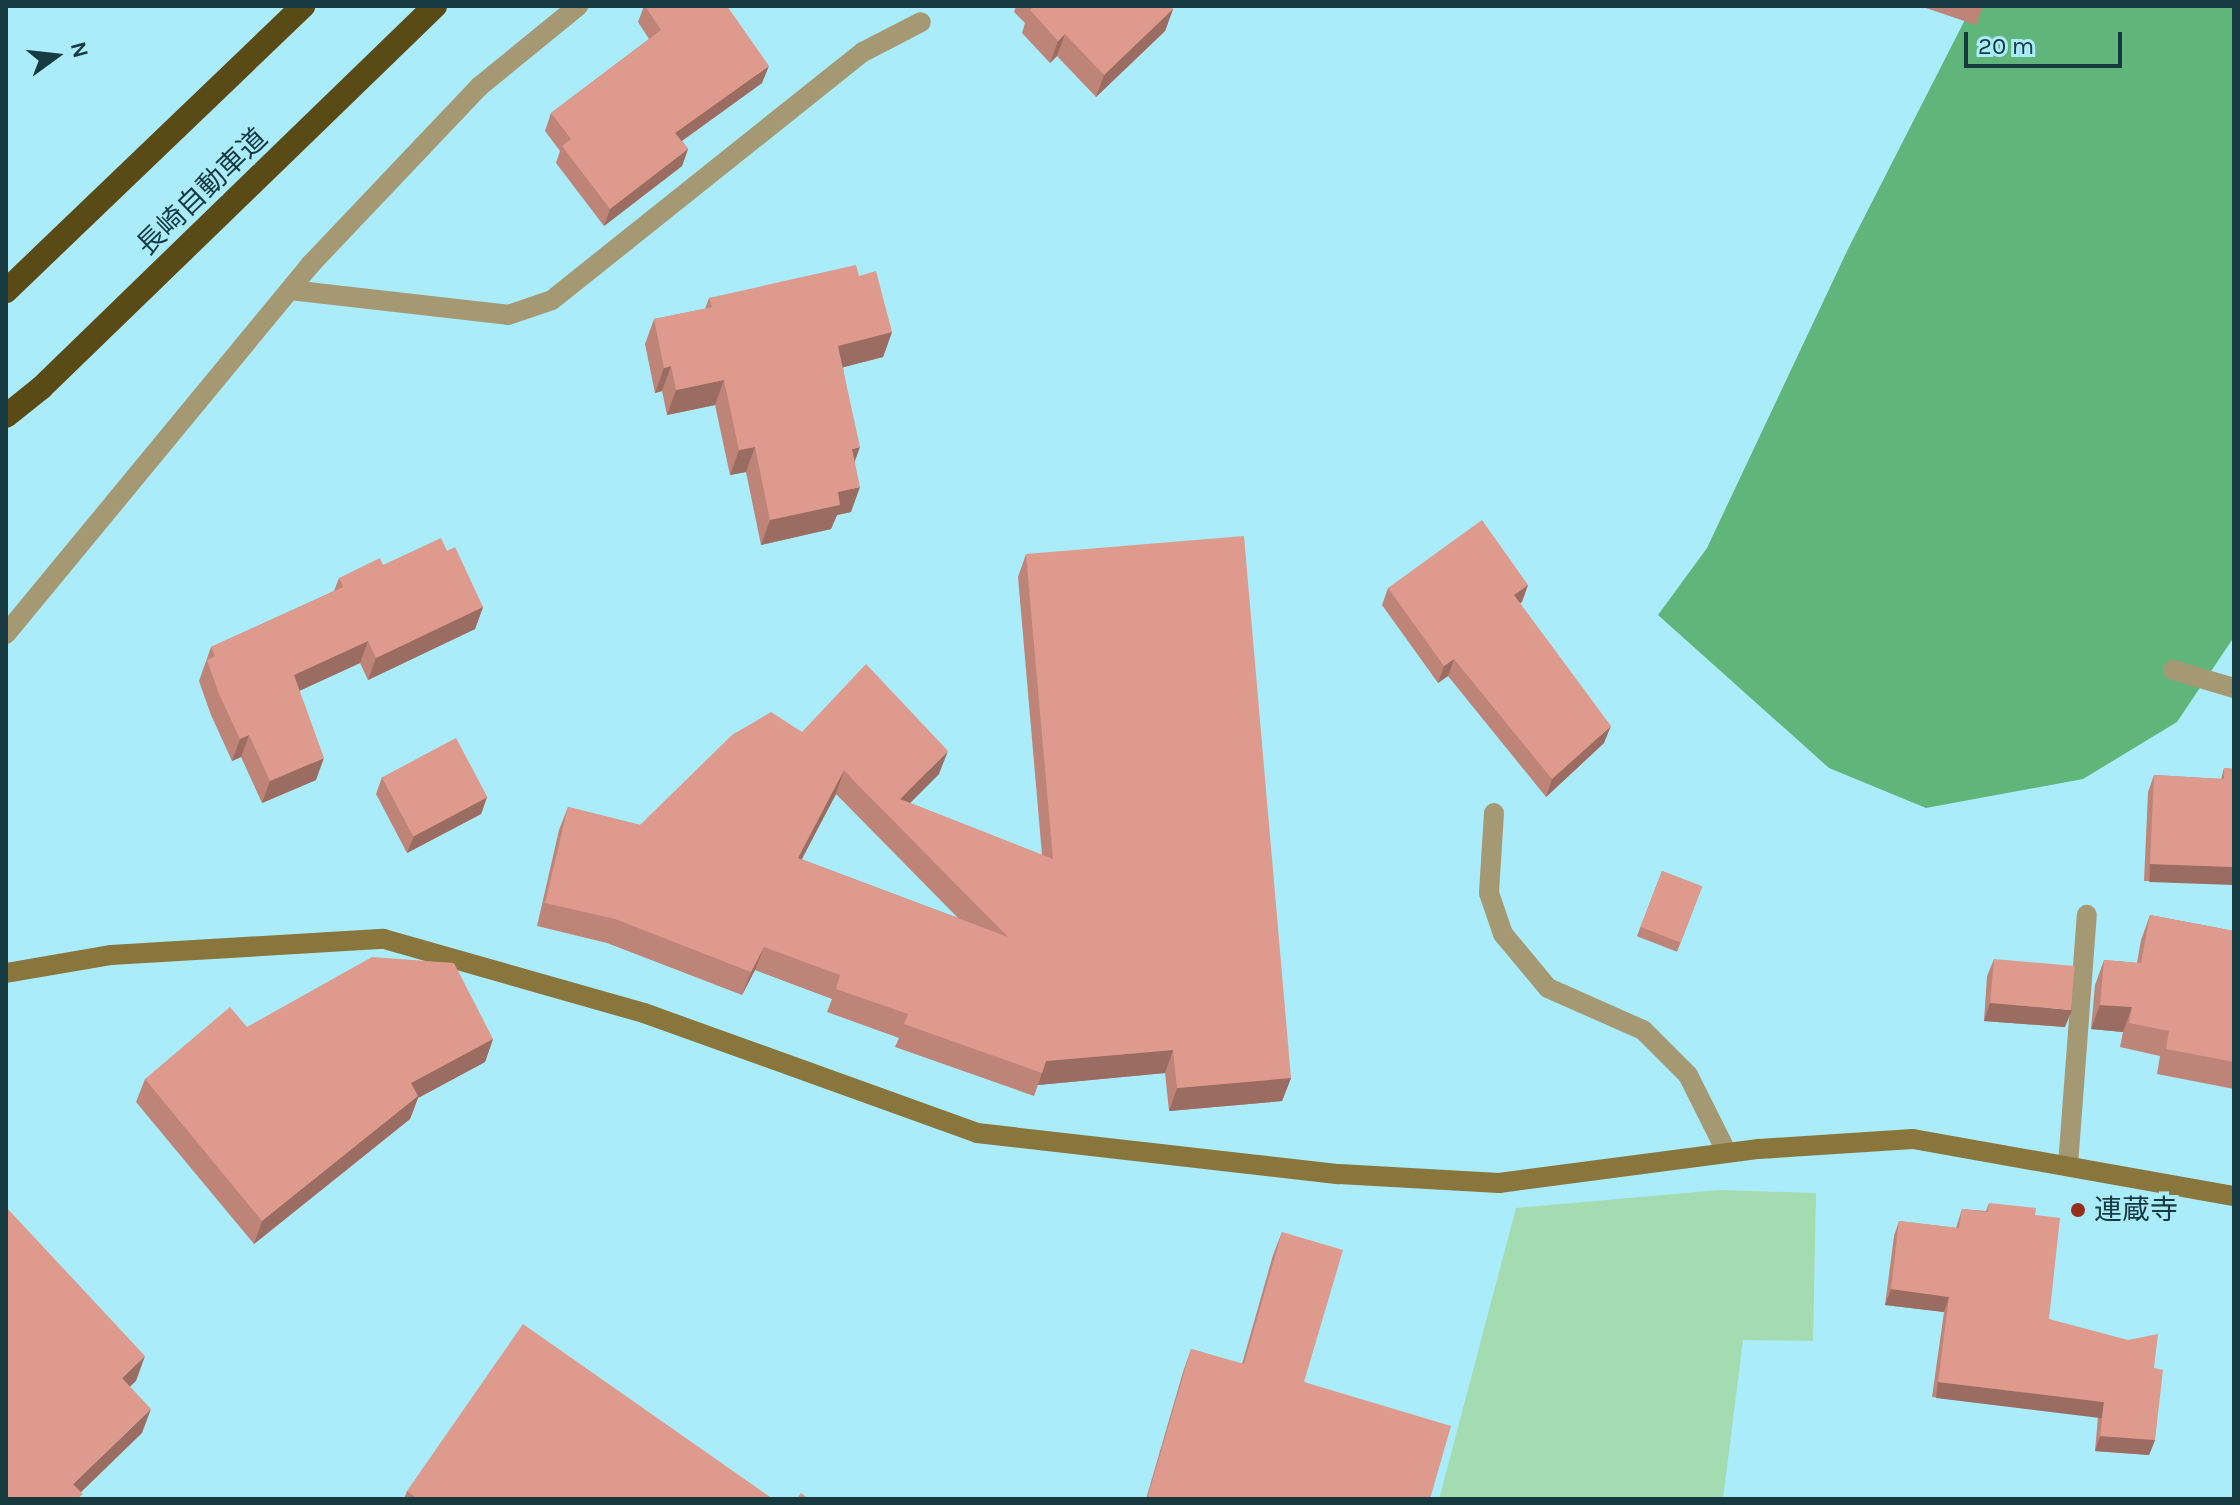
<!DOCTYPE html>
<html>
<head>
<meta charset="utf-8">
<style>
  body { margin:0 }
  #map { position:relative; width:2240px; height:1505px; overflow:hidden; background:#abecfa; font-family:Karla,"Noto Sans JP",sans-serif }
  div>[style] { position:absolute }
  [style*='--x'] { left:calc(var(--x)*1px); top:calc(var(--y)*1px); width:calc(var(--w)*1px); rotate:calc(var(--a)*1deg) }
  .green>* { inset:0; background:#a3dcb1 }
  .forest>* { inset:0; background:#60b57a }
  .lane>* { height:20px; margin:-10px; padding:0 10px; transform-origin:10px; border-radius:10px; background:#a59974 }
  .street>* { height:20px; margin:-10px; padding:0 10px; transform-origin:10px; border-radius:10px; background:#a59974 }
  .secondary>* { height:20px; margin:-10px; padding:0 10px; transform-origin:10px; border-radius:10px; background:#89763c }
  .highway>* { height:24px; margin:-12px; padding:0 12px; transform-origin:12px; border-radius:12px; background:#5a4a16 }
  .wall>* { inset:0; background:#bf8478; transform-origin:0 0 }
  .shaded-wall>* { inset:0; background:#9b6c62; transform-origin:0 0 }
  .building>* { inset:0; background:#de9a8c; transform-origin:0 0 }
  .dots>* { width:22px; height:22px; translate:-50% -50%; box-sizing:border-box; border:4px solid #abecfa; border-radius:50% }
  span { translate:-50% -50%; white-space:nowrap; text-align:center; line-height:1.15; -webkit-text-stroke:8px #abecfa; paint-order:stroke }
  .street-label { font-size:28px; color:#163a40 }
  .poi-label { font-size:28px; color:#163a40 }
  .left { translate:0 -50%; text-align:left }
  .frame { position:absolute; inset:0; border:8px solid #163a40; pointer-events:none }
  .north { position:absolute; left:16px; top:16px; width:80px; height:80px; -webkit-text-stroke:6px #abecfa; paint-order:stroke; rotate:75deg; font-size:22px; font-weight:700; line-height:32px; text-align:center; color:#163a40 }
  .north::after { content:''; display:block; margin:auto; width:28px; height:36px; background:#163a40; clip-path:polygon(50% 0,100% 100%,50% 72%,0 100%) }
  .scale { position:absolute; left:1964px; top:32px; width:158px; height:36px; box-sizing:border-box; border:4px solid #163a40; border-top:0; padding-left:10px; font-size:24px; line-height:28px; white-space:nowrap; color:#163a40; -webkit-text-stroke:6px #abecfa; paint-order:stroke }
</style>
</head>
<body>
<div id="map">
  <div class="green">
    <div style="clip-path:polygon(1720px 1190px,1816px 1193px,1813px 1341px,1743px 1340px,1723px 1499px,1439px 1499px,1516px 1208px)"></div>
  </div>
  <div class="forest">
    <div style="clip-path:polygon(1972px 6px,2234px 6px,2234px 637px,2177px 722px,2083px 779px,1926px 808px,1829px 768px,1658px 615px,1707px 548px,1848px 249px)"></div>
  </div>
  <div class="lane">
    <div style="--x:1494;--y:813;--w:80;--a:93.6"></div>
    <div style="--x:1489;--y:893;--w:43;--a:71.1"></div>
    <div style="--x:1503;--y:934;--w:70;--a:50.2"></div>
    <div style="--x:1548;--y:988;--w:104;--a:23.9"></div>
    <div style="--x:1643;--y:1030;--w:64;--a:45"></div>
    <div style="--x:1688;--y:1075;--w:87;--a:63.4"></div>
    <div style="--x:2068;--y:1165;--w:251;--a:-85.7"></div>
  </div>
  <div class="street">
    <div style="--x:290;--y:290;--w:219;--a:6.5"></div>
    <div style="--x:508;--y:315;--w:46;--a:-18.8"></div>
    <div style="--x:552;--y:300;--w:398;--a:-38.6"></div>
    <div style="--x:863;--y:52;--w:65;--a:-27.3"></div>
    <div style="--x:6;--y:634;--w:478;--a:-50.5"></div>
    <div style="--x:310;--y:265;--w:247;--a:-46.5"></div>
    <div style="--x:480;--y:86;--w:127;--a:-39.2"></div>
    <div style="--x:2173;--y:670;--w:64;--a:16.4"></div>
  </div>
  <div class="secondary">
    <div style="--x:6;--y:973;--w:107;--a:-9.7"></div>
    <div style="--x:111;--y:955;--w:273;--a:-3.4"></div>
    <div style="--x:384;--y:939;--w:270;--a:15.9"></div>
    <div style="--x:644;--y:1013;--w:354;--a:19.8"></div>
    <div style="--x:977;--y:1133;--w:364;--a:6.5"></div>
    <div style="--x:1339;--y:1174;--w:160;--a:3.2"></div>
    <div style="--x:1499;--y:1183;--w:262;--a:-7.5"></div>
    <div style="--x:1759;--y:1149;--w:154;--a:-3.7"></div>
    <div style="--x:1913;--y:1139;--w:326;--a:10.1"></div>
  </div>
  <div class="highway">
    <div style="--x:6;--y:291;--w:412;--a:-43.8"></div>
    <div style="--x:6;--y:416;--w:45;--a:-38.7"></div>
    <div style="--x:41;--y:388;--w:549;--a:-44.11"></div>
  </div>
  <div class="wall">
    <div style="clip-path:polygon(644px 6px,727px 6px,762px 83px,682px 141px,688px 149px,682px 166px,604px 226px,556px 163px,560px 151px,545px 131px,551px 113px,649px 39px,638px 22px)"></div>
    <div style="clip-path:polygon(1016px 6px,1171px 6px,1173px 9px,1165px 31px,1096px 97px,1057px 56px,1050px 63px,1022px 33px,1025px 23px,1014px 12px)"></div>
    <div style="clip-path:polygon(1920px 6px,1983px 6px,1976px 25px)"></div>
    <div style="clip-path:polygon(859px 276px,892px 332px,883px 357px,843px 367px,855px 462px,851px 512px,837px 515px,831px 529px,761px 545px,746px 472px,730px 475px,715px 405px,667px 415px,662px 391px,655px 393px,645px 344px,654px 319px,705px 309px,709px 298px)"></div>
    <div style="clip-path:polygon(447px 551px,483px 607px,475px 629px,368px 680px,360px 663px,299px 691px,316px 780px,262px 803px,241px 757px,232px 761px,211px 715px,199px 681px,211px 647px,334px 591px,339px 578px,383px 565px)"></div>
    <div style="clip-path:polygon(evenodd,1026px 554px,1291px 1078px,1282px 1101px,1169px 1111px,1165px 1073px,1038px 1085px,1034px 1096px,895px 1047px,899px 1038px,827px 1012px,832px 999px,755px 970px,742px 995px,607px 943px,537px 926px,559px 830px,568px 807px,640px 825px,802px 732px,939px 774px,910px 803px,1042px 855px,1018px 577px,1026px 554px,836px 794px,958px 918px,801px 859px,836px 794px)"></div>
    <div style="clip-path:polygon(1528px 585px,1520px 603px,1604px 743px,1546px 797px,1448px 676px,1438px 683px,1382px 605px,1388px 588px)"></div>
    <div style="clip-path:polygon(2224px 768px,2234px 769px,2234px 884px,2144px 881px,2148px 792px,2154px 775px,2221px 779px)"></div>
    <div style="clip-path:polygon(382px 777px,487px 797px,481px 814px,407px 853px,376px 794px)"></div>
    <div style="left:1662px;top:871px;width:43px;height:70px;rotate:21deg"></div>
    <div style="clip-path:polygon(2150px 915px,2234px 931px,2234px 1089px,2157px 1074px,2160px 1056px,2120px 1047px,2123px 1032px,2091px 1029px,2095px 985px,2104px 960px,2137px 963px,2141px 940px)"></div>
    <div style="clip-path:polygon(1994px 959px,2065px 1027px,1984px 1021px,1987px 976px)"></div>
    <div style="clip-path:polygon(247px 1027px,493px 1039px,485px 1062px,418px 1098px,410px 1119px,254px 1244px,136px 1102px,145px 1079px)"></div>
    <div style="clip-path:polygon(1989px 1203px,2035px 1215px,2049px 1319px,2154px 1368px,2155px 1440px,2149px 1455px,2095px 1451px,2098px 1417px,1932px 1397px,1944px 1312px,1885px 1305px,1894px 1236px,1899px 1221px,1956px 1228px,1962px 1209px,1986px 1211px)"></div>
    <div style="clip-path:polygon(1282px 1232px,1304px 1382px,1430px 1499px,1146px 1499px,1183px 1372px,1191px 1349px,1242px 1364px,1273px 1255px)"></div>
    <div style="clip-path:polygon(407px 1491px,773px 1499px,404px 1499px)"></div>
  </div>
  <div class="shaded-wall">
    <div style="clip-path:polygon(1173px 9px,1165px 31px,1096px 97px,1104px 75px)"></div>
    <div style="clip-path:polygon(1065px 34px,1057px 56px,1050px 63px,1058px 41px)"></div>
    <div style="clip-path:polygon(769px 66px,762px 83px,669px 150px,675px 133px)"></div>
    <div style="clip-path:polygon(688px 149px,682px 166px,604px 226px,610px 209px)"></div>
    <div style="clip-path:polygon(892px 332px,883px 357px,829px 371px,838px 346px)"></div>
    <div style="clip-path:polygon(671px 366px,662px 391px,655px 393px,664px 368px)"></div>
    <div style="clip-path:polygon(724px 380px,715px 405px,667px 415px,676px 390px)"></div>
    <div style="clip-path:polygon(755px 447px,746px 472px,730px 475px,739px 450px)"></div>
    <div style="clip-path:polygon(860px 447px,851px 472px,852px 449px)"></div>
    <div style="clip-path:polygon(860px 487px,851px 512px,837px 515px,831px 529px,761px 545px,770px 520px,838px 492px)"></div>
    <div style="clip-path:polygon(1528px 585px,1522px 602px,1508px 612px,1514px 595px)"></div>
    <div style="clip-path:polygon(483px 607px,475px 629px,368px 680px,376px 658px)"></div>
    <div style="clip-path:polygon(368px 641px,360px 663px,286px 697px,294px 675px)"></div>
    <div style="clip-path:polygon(1454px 659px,1448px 676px,1438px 683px,1444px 666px)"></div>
    <div style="clip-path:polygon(1611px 726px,1604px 743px,1546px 797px,1552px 779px)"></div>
    <div style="clip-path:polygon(249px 735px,241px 757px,232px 761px,240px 739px)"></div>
    <div style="clip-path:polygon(948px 751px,939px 774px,893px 820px,900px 799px)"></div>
    <div style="clip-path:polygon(324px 758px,316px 780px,262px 803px,270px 781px)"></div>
    <div style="clip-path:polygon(844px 770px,836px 794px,790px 882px,798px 858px)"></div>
    <div style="clip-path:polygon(487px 797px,481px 814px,407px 853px,414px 836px)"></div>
    <div style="left:2150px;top:864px;width:84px;height:18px;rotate:2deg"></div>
    <div style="clip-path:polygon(764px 947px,755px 970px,742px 995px,751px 972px)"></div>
    <div style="clip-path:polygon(1990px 1003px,2072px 1010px,2065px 1027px,1984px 1021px)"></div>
    <div style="clip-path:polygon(2100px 1005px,2132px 1007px,2123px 1032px,2091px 1029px)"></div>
    <div style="clip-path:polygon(493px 1039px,485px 1062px,418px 1098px,410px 1119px,254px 1244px,262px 1221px,411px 1083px)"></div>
    <div style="clip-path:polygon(1173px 1050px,1165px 1073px,1038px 1085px,1046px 1061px)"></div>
    <div style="clip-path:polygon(1291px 1078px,1282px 1101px,1169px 1111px,1177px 1088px)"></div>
    <div style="clip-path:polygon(1891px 1289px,1949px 1297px,1944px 1312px,1885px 1305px)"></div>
    <div style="clip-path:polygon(145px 1356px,136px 1381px,113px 1403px,122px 1378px)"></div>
    <div style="left:1938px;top:1382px;width:167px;height:16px;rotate:7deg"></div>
    <div style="clip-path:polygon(151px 1409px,142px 1433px,74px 1499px,73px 1484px)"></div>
    <div style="clip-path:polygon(2100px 1436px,2155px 1440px,2149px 1455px,2095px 1451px)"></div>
  </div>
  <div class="building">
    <div style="clip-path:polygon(645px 6px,727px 6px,769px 66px,675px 133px,688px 149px,610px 209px,562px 146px,571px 139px,551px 113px,661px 30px)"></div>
    <div style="clip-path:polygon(1034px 6px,1171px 6px,1173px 9px,1104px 75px,1065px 34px,1058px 41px,1030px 10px)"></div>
    <div style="clip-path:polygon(856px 265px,859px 276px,876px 271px,892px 332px,838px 346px,860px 447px,852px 449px,860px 487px,838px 492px,840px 505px,770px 520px,755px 447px,739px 450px,724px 380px,676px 390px,671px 366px,664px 368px,654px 319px,712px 307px,709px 298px)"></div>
    <div style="clip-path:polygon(1482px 520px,1528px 585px,1514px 595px,1611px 726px,1552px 779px,1454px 659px,1444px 666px,1388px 588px)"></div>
    <div style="clip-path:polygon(evenodd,1244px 536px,1291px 1078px,1177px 1088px,1173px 1050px,1046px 1061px,1042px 1073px,904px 1024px,908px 1014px,836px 989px,840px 975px,764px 947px,751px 972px,615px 919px,545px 903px,568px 807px,640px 825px,732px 735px,771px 712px,802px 732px,866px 664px,948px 751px,900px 799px,1053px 859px,1026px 554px,1244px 536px,844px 770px,855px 782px,1008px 937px,798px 858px,844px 770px)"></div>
    <div style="clip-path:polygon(441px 538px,447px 551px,455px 547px,483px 607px,376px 658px,368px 641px,294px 675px,324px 758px,270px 781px,249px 735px,240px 739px,219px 694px,207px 660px,215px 656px,211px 647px,343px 587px,339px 578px,380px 558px,383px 565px)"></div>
    <div style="left:456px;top:738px;width:67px;height:84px;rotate:62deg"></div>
    <div style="clip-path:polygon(2224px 768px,2234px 769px,2234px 867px,2150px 864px,2154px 775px,2224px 779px)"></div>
    <div style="left:1662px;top:871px;width:43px;height:60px;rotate:21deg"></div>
    <div style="clip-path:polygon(2150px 915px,2234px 931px,2234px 1062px,2166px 1049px,2169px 1031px,2129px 1023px,2132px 1007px,2100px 1005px,2104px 960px,2141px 963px)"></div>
    <div style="clip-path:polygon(372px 957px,454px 963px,493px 1039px,411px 1083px,418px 1096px,262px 1221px,145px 1079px,230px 1007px,247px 1027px)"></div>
    <div style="left:1994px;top:959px;width:81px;height:44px;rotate:5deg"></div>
    <div style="clip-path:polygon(1989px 1203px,2036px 1208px,2035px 1215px,2060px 1218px,2049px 1319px,2128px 1340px,2158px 1334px,2154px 1368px,2163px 1370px,2155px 1440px,2100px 1436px,2104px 1402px,1938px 1382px,1949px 1297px,1891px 1289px,1899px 1221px,1959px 1228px,1962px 1209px,1988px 1212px)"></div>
    <div style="clip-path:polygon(6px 1207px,145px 1356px,122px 1378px,151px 1409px,73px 1484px,83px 1494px,77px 1499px,6px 1499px)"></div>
    <div style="clip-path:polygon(1282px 1232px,1343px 1250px,1304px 1382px,1451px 1426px,1430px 1499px,1147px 1499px,1191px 1349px,1244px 1364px)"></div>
    <div style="clip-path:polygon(523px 1324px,773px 1499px,418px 1499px,407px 1491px)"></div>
    <div style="clip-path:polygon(801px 1493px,809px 1499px,797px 1499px)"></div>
  </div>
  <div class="dots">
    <div style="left:2078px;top:1210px;background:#972d1b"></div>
  </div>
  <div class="street-label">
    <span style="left:202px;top:192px;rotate:-44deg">長崎自動車道</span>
  </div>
  <div class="poi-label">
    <span class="left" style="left:2094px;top:1210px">連蔵寺</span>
  </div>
  <div class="frame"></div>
  <div class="north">N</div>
  <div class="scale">20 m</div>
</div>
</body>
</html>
